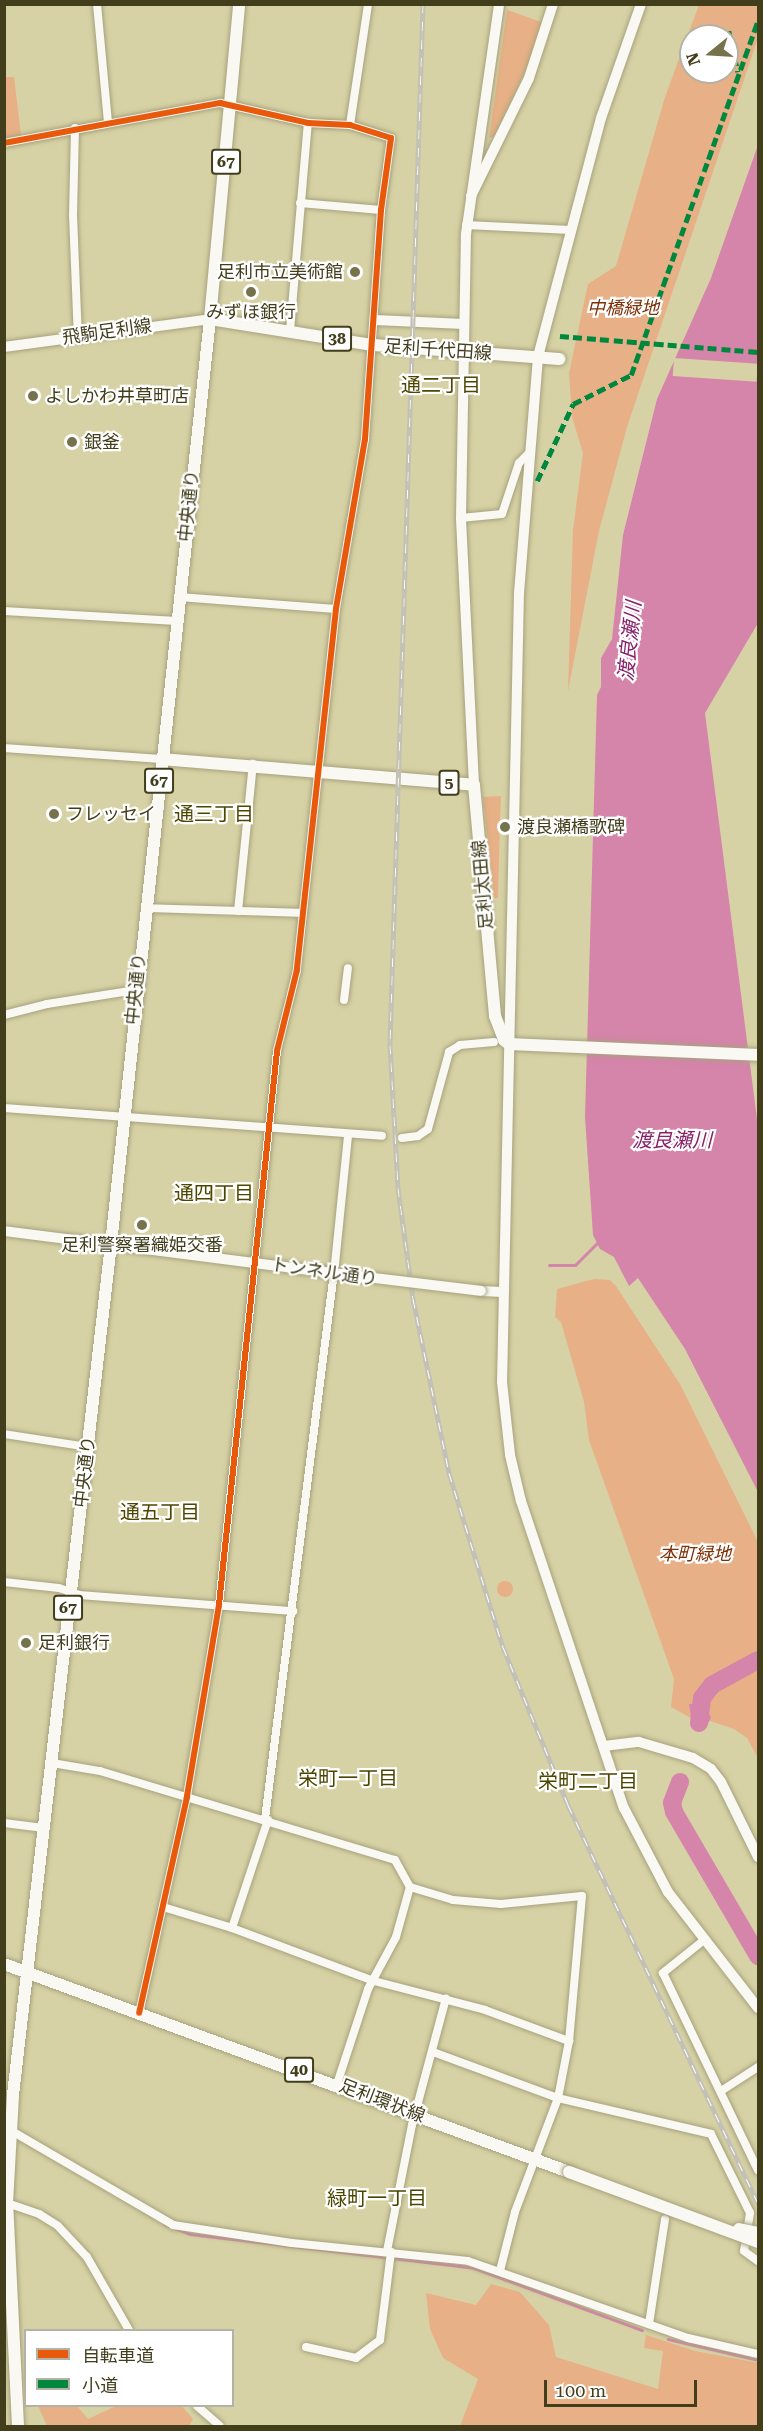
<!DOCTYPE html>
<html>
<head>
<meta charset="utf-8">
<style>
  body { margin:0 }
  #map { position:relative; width:763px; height:2431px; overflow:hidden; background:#d7d2a5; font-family:"Roboto Serif","Noto Sans JP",serif }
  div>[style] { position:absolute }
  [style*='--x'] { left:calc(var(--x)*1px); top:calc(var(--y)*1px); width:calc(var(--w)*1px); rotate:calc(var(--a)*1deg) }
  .green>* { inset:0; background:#e7b086 }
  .round { border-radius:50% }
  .water>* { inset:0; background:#d584aa }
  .pier>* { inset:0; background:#d7d2a5; transform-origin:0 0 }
  .stream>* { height:3px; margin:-1.5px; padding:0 1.5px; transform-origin:1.5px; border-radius:1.5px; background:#d584aa }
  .river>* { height:18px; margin:-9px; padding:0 9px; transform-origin:9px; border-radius:9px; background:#d584aa }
  .roads { filter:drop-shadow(0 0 2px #a6a27e) drop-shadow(0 0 2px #a6a27e) }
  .street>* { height:8px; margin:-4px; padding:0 4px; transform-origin:4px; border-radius:4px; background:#f9f8f2 }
  .secondary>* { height:10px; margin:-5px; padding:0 5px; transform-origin:5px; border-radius:5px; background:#f9f8f2 }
  .primary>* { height:12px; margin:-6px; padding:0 6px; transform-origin:6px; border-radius:6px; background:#f9f8f2 }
  .rail>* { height:5px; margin-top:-2.5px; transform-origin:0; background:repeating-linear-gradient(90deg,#fff 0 9px,#c3c1b5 0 18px); box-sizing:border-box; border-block:2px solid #c3c1b5 }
  .bridges { filter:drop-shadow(0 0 2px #a6a27e) drop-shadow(0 0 2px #a6a27e) }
  .secondary-bridge>* { height:10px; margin:-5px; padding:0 5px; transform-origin:5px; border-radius:5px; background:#f9f8f2 }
  .primary-bridge>* { height:12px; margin:-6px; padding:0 6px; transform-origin:6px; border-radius:6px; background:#f9f8f2 }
  .quiet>* { height:4.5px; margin-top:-2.25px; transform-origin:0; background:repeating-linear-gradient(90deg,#00873e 0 9px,transparent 0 13.5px) }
  .cycleway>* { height:6px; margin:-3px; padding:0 3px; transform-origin:3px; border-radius:3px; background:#e8590c }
  .dots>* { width:16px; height:16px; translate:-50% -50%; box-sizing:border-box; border:3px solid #fff; border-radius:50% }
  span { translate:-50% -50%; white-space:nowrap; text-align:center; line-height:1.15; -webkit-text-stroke:4.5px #fff; paint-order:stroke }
  .shield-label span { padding:2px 4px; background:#fff; border:2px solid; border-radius:4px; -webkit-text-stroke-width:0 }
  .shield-label { font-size:16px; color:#423e1c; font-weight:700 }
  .poi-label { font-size:18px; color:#423e1c }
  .right { translate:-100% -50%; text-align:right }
  .left { translate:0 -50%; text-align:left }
  .park-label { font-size:18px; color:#7d2f05; font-style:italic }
  .street-label { font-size:18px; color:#423e1c }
  .neighbourhood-label { font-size:20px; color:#4d4600 }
  .water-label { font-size:20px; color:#882169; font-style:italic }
  .frame { position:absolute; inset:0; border:6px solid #423e1c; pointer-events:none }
  .legend { position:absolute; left:24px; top:2329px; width:210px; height:78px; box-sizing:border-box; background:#fff; border:2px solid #b3b2a4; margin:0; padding:8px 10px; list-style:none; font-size:18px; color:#423e1c }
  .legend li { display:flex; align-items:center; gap:12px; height:30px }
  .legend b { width:30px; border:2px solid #b3b2a4 }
  .north { position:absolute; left:679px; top:24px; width:60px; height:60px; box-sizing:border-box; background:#fff; border:2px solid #b3b2a4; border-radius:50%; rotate:252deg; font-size:16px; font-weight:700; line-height:24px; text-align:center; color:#423e1c }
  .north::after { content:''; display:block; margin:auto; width:21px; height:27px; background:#76724c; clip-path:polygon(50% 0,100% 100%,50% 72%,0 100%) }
  .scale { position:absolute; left:544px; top:2380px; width:153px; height:27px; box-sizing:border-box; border:3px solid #423e1c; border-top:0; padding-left:8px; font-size:18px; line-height:21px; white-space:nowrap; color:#423e1c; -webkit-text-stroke:4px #fff; paint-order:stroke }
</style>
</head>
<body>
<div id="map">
  <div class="green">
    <div style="clip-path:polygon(evenodd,699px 5px,758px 5px,758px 38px,627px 427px,599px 531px,568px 691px,573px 530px,583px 453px,572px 417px,569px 373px,588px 284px,616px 266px,665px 97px,699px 5px,691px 36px,727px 36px,727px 72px,691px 72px,691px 36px)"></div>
    <div style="clip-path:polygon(507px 10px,544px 23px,534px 53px,494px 136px,489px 138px)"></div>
    <div style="clip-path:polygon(4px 77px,14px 77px,21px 135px,6px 138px)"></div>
    <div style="clip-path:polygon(501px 796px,500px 820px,498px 898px,494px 898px,483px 797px)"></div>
    <div style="clip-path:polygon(594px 1279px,610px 1280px,616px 1286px,680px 1384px,758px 1542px,758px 1758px,747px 1738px,734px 1729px,710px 1721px,707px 1712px,689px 1704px,691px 1718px,671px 1707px,674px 1679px,589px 1440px,584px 1402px,561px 1322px,555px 1317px,557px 1289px)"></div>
    <div class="round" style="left:497px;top:1581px;width:16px;height:16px"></div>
    <div style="clip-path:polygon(491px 2284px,520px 2292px,549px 2325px,556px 2357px,658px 2389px,663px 2351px,644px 2348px,646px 2335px,695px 2351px,758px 2363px,758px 2426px,460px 2426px,478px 2379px,443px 2358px,430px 2329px,426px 2293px,476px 2305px)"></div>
    <div style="clip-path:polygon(38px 2406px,77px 2406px,88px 2419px,116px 2406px,182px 2406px,193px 2419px,189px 2426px,47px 2426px)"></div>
  </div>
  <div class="water">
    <div style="clip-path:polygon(758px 145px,758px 623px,705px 713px,758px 1127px,758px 1492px,685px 1349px,638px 1278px,629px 1286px,614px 1257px,600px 1249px,593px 1235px,585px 1117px,597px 695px,601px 687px,601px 658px,612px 639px,623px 535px,657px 399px,711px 278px)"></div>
    <div style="clip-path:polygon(689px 1704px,705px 1705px,711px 1718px,706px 1727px,691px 1718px)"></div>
  </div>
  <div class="pier">
    <div style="left:674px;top:358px;width:84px;height:18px;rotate:4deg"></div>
  </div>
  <div class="stream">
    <div style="--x:549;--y:1265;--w:26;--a:0"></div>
    <div style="--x:575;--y:1265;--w:35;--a:-45"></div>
    <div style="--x:164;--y:2224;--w:28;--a:21"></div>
    <div style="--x:190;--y:2234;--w:286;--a:6.8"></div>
    <div style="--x:474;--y:2268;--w:179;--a:20.3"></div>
    <div style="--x:668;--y:2339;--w:92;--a:13.1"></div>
  </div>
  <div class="river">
    <div style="--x:699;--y:1723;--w:25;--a:-83"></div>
    <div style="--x:702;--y:1698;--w:16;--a:-52"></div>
    <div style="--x:712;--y:1685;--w:52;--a:-28.5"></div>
    <div style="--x:680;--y:1782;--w:22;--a:111"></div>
    <div style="--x:672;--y:1803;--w:9;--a:77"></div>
    <div style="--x:674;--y:1812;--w:167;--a:59.7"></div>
  </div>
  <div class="roads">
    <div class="street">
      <div style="--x:97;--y:4;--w:119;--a:84.7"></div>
      <div style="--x:350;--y:125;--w:122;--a:-81.5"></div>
      <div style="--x:75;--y:128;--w:87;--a:91.3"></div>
      <div style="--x:73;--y:215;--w:122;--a:87.7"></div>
      <div style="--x:4;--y:143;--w:220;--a:-10.5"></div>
      <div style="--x:220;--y:103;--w:90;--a:12.8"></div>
      <div style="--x:308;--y:123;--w:42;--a:2.7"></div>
      <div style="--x:350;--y:125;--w:43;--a:17.6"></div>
      <div style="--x:391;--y:138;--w:73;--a:97.9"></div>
      <div style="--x:381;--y:210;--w:230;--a:94"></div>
      <div style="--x:365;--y:439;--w:172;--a:99.7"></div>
      <div style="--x:336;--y:609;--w:363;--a:96.2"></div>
      <div style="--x:297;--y:970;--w:83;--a:103.9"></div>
      <div style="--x:277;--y:1051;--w:557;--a:95.98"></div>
      <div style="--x:219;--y:1605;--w:195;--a:99.5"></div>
      <div style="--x:187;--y:1797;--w:221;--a:102.5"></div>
      <div style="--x:300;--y:203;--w:81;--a:4.9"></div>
      <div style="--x:466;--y:225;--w:105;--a:2.7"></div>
      <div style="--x:290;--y:331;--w:209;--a:-85.1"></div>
      <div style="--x:461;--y:518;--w:41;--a:-5.6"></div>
      <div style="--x:502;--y:514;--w:54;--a:-71.6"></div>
      <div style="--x:519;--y:463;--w:14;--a:-45"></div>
      <div style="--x:179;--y:597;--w:157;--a:4.4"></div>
      <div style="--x:4;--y:611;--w:173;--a:3.3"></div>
      <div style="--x:4;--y:748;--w:157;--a:4"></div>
      <div style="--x:145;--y:908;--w:157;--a:1.8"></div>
      <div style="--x:238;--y:911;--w:148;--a:-84.2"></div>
      <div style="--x:344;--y:1000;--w:32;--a:-83"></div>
      <div style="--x:4;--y:1015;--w:44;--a:-14.3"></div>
      <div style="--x:47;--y:1004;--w:90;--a:-8.9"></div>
      <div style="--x:4;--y:1108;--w:379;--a:4.2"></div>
      <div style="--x:402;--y:1138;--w:16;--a:-7"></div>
      <div style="--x:418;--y:1136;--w:12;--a:-35"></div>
      <div style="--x:428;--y:1129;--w:80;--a:-74.7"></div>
      <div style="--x:449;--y:1052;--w:13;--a:-32"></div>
      <div style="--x:460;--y:1045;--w:34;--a:-5"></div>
      <div style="--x:4;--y:1434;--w:85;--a:8.8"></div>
      <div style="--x:4;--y:1582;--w:55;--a:6.2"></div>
      <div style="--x:59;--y:1588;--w:21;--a:19"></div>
      <div style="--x:79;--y:1595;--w:215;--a:4.3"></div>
      <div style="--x:52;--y:1763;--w:49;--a:9.5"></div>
      <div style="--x:100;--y:1771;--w:308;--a:16.8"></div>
      <div style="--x:395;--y:1860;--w:31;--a:61"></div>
      <div style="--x:410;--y:1887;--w:45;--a:16.8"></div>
      <div style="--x:453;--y:1900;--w:48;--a:4.8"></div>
      <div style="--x:501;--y:1904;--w:81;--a:-5.6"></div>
      <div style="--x:582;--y:1896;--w:146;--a:95.1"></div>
      <div style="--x:569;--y:2041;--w:58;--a:100.9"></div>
      <div style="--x:558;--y:2098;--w:122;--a:110.7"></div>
      <div style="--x:515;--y:2212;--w:61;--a:104.3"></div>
      <div style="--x:265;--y:1819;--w:559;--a:-82.81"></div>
      <div style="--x:335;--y:1264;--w:130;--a:-84.2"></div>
      <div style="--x:4;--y:1823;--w:40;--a:7.1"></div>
      <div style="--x:163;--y:1907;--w:72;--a:16.9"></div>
      <div style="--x:232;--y:1928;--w:152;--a:20.5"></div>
      <div style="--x:374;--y:1981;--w:115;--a:14.6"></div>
      <div style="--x:485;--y:2010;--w:90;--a:20.3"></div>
      <div style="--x:232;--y:1928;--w:114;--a:-71.6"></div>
      <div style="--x:704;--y:1940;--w:53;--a:141.2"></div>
      <div style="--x:663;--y:1973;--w:219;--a:64.3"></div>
      <div style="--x:433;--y:2052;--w:133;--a:20.2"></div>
      <div style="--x:558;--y:2098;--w:157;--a:13.2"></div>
      <div style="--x:711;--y:2134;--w:88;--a:63.7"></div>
      <div style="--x:750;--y:2213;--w:38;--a:99"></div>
      <div style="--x:744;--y:2251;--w:17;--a:36"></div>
      <div style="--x:337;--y:2084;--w:100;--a:-71.9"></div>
      <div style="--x:368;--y:1989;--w:59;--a:-61.7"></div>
      <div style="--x:396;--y:1937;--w:52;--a:-74.4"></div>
      <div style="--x:721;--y:2091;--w:44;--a:-33"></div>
      <div style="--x:10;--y:2130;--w:189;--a:30.2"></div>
      <div style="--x:173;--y:2225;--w:120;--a:8.6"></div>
      <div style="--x:292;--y:2243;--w:177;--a:5.8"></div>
      <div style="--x:468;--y:2261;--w:233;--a:19.3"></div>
      <div style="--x:688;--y:2338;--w:72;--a:12.9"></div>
      <div style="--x:7;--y:2203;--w:34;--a:19"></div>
      <div style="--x:39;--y:2214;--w:22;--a:32"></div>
      <div style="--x:58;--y:2226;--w:42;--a:46.9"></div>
      <div style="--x:87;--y:2257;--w:84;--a:60.1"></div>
      <div style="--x:387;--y:2251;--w:128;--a:-78.8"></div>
      <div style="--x:412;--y:2125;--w:131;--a:-75"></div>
      <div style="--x:649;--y:2324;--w:106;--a:-81.3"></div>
      <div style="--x:306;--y:2347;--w:51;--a:12.4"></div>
      <div style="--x:356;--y:2358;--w:30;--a:-37"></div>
      <div style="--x:380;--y:2340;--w:89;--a:-82.9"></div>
      <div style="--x:197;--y:2406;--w:30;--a:41"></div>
    </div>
    <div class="secondary">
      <div style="--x:641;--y:4;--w:121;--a:109.3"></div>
      <div style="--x:601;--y:118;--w:247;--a:104.8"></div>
      <div style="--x:538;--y:357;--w:236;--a:94.6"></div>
      <div style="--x:519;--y:592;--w:790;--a:91.23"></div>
      <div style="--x:502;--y:1382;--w:73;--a:83.7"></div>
      <div style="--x:510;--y:1455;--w:47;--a:76.6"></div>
      <div style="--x:521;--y:1501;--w:324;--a:71.5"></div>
      <div style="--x:624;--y:1808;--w:95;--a:62.4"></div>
      <div style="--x:668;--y:1892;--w:147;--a:52.2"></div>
      <div style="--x:471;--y:196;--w:131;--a:-63.8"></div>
      <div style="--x:529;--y:78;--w:78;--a:-72"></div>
      <div style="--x:375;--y:320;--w:89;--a:2.6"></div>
      <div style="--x:4;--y:347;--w:208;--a:-7.7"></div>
      <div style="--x:474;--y:785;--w:267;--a:-92.8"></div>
      <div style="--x:461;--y:518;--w:284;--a:-89"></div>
      <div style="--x:466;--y:234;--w:232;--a:-81.8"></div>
      <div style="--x:4;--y:1231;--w:324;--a:7.3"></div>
      <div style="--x:481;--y:1291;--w:21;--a:3"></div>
      <div style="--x:604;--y:1746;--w:35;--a:-7"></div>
      <div style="--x:639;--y:1742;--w:56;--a:16.5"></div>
      <div style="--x:693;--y:1758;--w:21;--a:31"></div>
      <div style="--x:711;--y:1769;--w:16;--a:52"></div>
      <div style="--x:721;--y:1782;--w:84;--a:63.7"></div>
    </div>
    <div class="primary">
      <div style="--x:210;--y:319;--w:165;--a:9.1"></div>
      <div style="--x:373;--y:345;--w:187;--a:4.3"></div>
      <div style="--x:161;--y:759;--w:314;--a:4.7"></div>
      <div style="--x:474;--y:785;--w:232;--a:84.8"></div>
      <div style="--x:495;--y:1016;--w:26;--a:69"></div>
      <div style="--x:504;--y:1040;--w:6;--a:39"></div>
      <div style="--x:509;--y:1044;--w:249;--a:2.5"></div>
      <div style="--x:4;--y:1964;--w:602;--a:20.21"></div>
      <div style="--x:18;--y:2426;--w:223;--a:-92.8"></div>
      <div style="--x:7;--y:2203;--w:108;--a:-86.8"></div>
      <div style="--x:13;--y:2095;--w:857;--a:-83.43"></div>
      <div style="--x:111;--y:1244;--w:930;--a:-83.89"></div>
      <div style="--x:210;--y:319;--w:316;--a:-84.7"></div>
    </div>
  </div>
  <div class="rail">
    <div style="--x:423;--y:4;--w:1042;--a:91.82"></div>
    <div style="--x:390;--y:1045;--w:143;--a:86.8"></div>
    <div style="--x:398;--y:1188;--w:112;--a:82.3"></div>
    <div style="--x:413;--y:1299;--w:178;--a:78.3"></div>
    <div style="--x:449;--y:1473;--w:182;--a:72.8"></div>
    <div style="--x:503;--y:1647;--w:171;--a:67.6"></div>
    <div style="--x:568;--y:1805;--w:442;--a:64.5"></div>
  </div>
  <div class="bridges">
    <div class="secondary-bridge">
      <div style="--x:325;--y:1272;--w:157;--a:6.9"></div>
    </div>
    <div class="primary-bridge">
      <div style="--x:569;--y:2172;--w:202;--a:20.3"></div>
      <div style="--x:739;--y:2229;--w:19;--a:12"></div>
    </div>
  </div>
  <div class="quiet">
    <div style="--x:729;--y:31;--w:42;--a:77.6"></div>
    <div style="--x:560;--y:336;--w:199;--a:4.6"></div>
    <div style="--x:537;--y:481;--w:85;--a:-64.9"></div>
    <div style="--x:573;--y:404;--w:65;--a:-26.6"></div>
    <div style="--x:631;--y:375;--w:376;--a:-70.3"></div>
  </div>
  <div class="cycleway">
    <div style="--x:4;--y:143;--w:220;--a:-10.5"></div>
    <div style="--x:220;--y:103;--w:90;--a:12.8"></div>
    <div style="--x:308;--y:123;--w:42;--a:2.7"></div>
    <div style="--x:350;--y:125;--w:43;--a:17.6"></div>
    <div style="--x:391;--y:138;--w:73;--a:97.9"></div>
    <div style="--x:381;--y:210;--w:230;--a:94"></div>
    <div style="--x:365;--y:439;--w:172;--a:99.7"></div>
    <div style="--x:336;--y:609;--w:363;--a:96.2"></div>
    <div style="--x:297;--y:970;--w:83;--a:103.9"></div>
    <div style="--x:277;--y:1051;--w:557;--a:95.98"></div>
    <div style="--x:219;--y:1605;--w:195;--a:99.5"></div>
    <div style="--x:187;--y:1797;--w:221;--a:102.5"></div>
  </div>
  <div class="dots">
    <div style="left:355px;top:272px;background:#76724c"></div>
    <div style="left:251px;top:292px;background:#76724c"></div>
    <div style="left:33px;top:396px;background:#76724c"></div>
    <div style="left:72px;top:442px;background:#76724c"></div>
    <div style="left:54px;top:814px;background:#76724c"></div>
    <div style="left:505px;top:827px;background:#76724c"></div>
    <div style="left:142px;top:1225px;background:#76724c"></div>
    <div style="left:26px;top:1643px;background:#76724c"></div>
  </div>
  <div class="shield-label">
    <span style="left:226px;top:162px">67</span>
    <span style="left:337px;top:339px">38</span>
    <span style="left:159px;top:781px">67</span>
    <span style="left:449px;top:783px">5</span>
    <span style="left:68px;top:1608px">67</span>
    <span style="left:299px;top:2070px">40</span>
  </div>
  <div class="poi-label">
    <span class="right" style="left:343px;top:272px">足利市立美術館</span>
    <span style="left:251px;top:312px">みずほ銀行</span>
    <span class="left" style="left:45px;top:396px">よしかわ井草町店</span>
    <span class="left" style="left:84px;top:442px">銀釜</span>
    <span class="left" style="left:66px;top:814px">フレッセイ</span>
    <span class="left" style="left:517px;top:827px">渡良瀬橋歌碑</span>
    <span style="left:142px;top:1245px">足利警察署織姫交番</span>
    <span class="left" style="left:38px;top:1643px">足利銀行</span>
  </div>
  <div class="park-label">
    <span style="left:623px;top:308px">中橋緑地</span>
    <span style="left:695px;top:1554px">本町緑地</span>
  </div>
  <div class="street-label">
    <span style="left:107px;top:332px;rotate:-8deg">飛駒足利線</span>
    <span style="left:438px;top:350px;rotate:4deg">足利千代田線</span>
    <span style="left:189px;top:506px;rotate:-84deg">中央通り</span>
    <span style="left:483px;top:885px;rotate:-95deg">足利太田線</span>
    <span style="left:136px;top:989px;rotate:-84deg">中央通り</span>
    <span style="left:324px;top:1272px;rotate:8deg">トンネル通り</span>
    <span style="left:85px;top:1472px;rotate:-83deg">中央通り</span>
    <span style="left:382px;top:2101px;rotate:21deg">足利環状線</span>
  </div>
  <div class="neighbourhood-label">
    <span style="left:441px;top:385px">通二丁目</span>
    <span style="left:214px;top:814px">通三丁目</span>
    <span style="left:214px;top:1193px">通四丁目</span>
    <span style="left:160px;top:1512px">通五丁目</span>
    <span style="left:348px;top:1778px">栄町一丁目</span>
    <span style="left:588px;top:1781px">栄町二丁目</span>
    <span style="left:377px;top:2198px">緑町一丁目</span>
  </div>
  <div class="water-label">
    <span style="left:630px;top:641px;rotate:-84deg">渡良瀬川</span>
    <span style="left:672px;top:1140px">渡良瀬川</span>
  </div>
  <div class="frame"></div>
  <ul class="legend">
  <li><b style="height:8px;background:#e8590c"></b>自転車道</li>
  <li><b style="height:8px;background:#00873e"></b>小道</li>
  </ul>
  <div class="north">N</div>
  <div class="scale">100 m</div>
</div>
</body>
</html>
